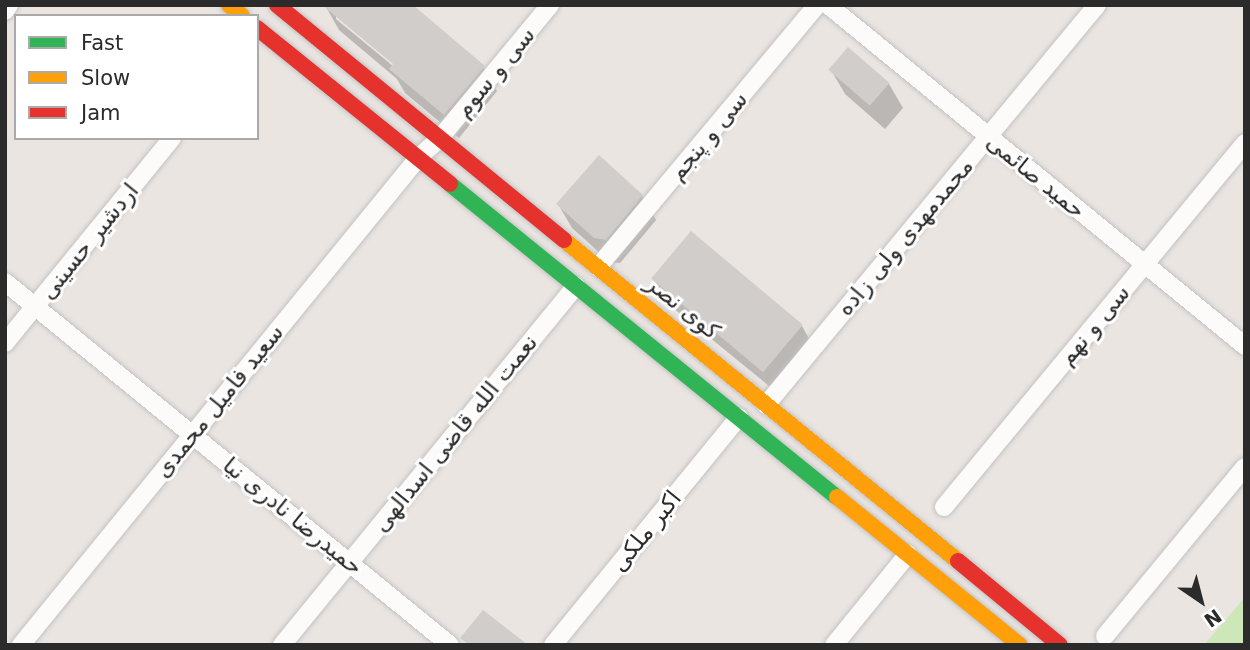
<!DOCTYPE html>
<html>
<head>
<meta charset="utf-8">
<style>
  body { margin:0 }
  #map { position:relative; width:1250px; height:650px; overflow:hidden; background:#eae5e1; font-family:"DejaVu Sans",Cairo,sans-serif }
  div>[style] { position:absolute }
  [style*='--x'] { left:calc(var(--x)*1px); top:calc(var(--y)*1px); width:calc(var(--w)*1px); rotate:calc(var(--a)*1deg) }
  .green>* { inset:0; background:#cee7b8 }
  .shadow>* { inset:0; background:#0003 }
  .building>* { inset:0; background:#d1cdca; transform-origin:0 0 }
  .roads { filter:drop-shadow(0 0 2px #c3c2c3) drop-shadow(0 0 2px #c3c2c3) }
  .street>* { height:18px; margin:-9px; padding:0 9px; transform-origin:9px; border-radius:9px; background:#fcfbfa }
  .fast>* { height:16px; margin:-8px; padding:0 8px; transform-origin:8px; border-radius:8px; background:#30b455 }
  .slow>* { height:16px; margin:-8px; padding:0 8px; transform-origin:8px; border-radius:8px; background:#ff9f0a }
  .jam>* { height:16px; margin:-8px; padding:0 8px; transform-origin:8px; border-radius:8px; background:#e5322d }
  span { translate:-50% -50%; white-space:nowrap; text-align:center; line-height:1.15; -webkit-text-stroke:6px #fff; paint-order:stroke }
  .street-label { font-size:23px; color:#2b2b2b }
  .frame { position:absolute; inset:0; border:7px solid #2b2b2b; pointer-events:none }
  .legend { position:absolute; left:14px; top:14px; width:245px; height:126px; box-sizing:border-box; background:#fff; border:2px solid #aaa; margin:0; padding:9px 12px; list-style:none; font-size:21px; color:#2b2b2b }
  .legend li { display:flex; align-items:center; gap:14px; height:35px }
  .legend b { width:35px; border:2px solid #aaa }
  .north { position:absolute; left:1166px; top:566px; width:70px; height:70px; -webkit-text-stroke:5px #fff; paint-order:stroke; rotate:145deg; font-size:19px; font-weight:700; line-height:28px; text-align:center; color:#2b2b2b }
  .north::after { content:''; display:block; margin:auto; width:24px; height:32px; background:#2b2b2b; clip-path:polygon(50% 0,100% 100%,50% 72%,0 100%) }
</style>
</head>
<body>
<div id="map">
  <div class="green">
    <div style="clip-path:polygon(1245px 597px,1245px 645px,1204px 645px)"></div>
  </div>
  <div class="shadow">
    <div style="clip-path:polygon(evenodd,325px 5px,483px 67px,497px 91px,459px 138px,405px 93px,397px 79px,339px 30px,325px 5px,336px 14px,401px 69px,399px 71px,336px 19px,336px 14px)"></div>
    <div style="clip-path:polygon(831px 70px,889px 84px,903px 108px,885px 129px,845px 94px)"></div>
    <div style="clip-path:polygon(642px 196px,656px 220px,620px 263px,610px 262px,572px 228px,558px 204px)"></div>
    <div style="clip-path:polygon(654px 279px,802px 326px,815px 350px,779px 394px,667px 303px)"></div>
  </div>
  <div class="building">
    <div style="clip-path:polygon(322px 5px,413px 5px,485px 66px,444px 115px,389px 69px,393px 64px)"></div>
    <div style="left:848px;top:47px;width:55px;height:30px;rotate:41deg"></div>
    <div style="clip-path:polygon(599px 155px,643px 195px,606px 240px,594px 238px,556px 204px)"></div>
    <div style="left:691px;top:231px;width:146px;height:62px;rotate:40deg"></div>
    <div style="clip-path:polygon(483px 610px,528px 645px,469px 645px,460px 638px)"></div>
  </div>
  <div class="roads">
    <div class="street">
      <div style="--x:828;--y:5;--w:539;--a:39.27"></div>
      <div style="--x:5;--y:11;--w:7;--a:-56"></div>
      <div style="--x:598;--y:267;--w:341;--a:-50.1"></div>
      <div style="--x:5;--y:282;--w:574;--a:39.21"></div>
      <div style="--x:5;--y:343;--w:264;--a:-50.8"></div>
      <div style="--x:766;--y:405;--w:519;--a:-50.39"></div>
      <div style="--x:944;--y:507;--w:472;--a:-50.4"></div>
      <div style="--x:1105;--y:636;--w:219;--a:-50.4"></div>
      <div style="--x:21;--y:645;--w:628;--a:-50.81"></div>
      <div style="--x:418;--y:158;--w:30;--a:-42"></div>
      <div style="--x:440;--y:138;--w:173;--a:-50.4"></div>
      <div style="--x:282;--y:645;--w:464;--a:-50.7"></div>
      <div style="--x:553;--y:645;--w:294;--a:-50.8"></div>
      <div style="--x:834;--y:645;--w:117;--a:-50.9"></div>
    </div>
    <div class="fast">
      <div style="--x:450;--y:184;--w:498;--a:39"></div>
    </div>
    <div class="slow">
      <div style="--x:229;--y:5;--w:17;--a:40"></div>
      <div style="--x:564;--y:240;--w:508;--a:39.17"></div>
      <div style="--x:837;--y:497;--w:235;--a:39"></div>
    </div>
    <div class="jam">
      <div style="--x:277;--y:5;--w:371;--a:39.3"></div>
      <div style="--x:257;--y:28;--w:248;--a:38.9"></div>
      <div style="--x:958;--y:561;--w:132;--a:39.5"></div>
    </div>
  </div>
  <div class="street-label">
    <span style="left:495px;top:72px;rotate:-50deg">سی و سوم</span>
    <span style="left:708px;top:136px;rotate:-50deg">سی و پنجم</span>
    <span style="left:1036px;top:176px;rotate:39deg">حمید صائمی</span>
    <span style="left:905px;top:237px;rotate:-50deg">محمدمهدی ولی زاده</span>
    <span style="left:89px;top:241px;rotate:-51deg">اردشیر حسینی</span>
    <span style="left:683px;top:307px;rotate:39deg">کوی نصر</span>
    <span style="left:1094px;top:325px;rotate:-50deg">سی و نهم</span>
    <span style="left:219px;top:401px;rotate:-51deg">سعید فامیل محمدی</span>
    <span style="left:455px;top:433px;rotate:-51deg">نعمت الله قاضی اسدالهی</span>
    <span style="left:293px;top:516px;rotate:39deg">حمیدرضا نادری نیا</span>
    <span style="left:646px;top:531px;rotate:-51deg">اکبر ملکی</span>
  </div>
  <div class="frame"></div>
  <ul class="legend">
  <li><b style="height:9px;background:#30b455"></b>Fast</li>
  <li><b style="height:9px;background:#ff9f0a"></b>Slow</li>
  <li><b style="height:9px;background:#e5322d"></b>Jam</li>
  </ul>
  <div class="north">N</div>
</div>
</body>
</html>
